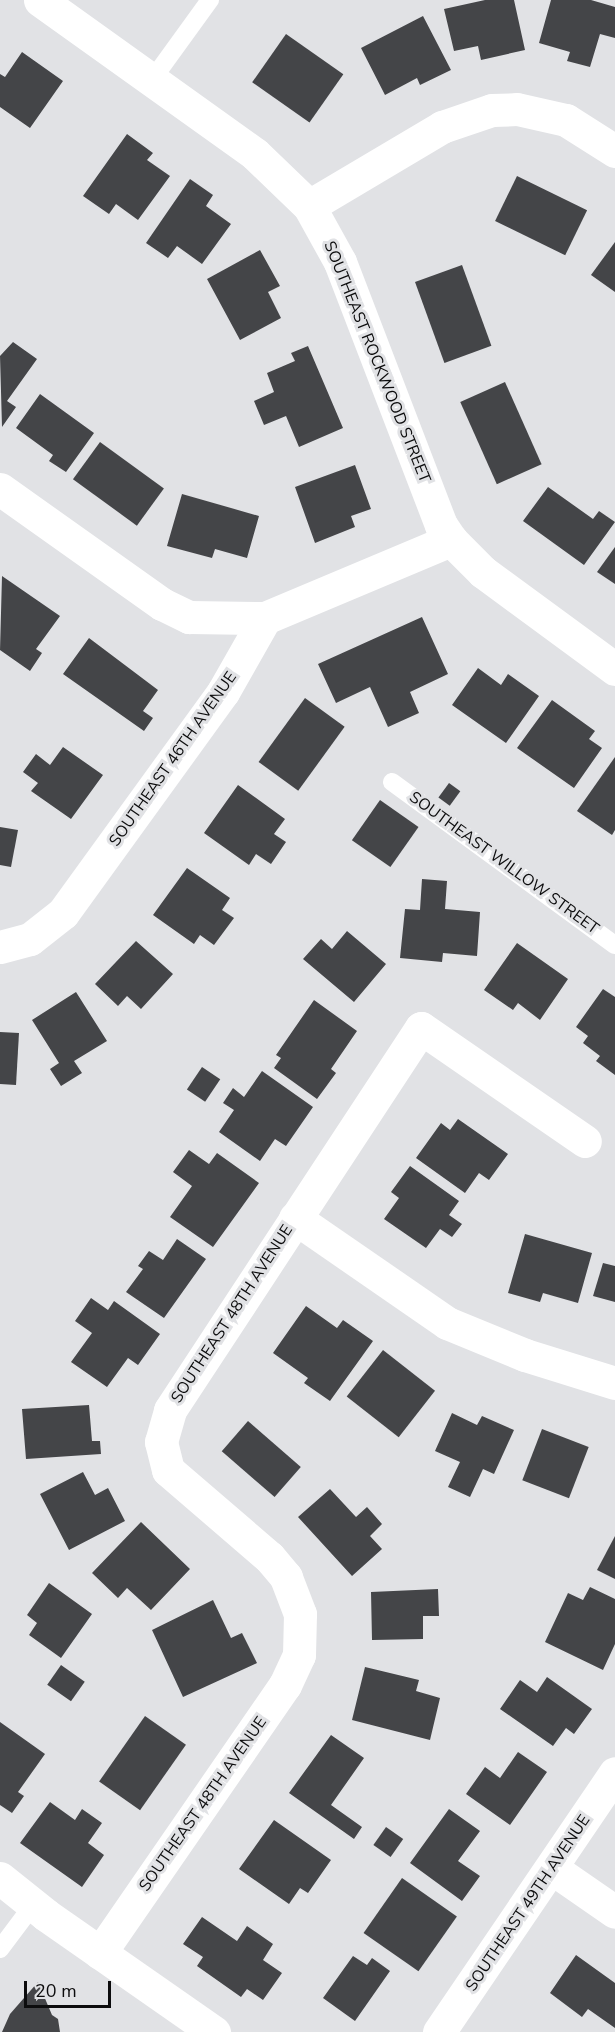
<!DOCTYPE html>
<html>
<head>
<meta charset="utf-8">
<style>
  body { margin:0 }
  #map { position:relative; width:615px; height:2032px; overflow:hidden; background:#e1e2e5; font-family:"Nunito Sans",sans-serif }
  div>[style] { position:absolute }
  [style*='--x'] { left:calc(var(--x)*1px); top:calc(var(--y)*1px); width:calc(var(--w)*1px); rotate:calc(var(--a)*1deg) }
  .building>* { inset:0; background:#444548; transform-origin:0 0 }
  .lane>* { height:18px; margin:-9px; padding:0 9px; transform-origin:9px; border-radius:9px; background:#fff }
  .street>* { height:33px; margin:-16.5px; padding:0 16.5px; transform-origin:16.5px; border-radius:16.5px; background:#fff }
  span { translate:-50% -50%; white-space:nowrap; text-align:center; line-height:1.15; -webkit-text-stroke:6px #e1e2e5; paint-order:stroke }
  .street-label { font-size:16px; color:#0c0c0d }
  .scale { position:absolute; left:24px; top:1981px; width:87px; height:27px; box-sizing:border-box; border:3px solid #0c0c0d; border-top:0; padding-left:8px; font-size:18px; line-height:21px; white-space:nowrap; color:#0c0c0d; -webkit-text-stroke:4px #e1e2e5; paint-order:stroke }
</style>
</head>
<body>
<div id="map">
  <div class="building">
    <div style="clip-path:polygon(485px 0,514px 0,525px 50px,481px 60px,478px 46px,454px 51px,444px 9px)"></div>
    <div style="clip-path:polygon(551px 0,591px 0,615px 7px,615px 38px,600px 34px,590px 67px,567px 61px,570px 52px,539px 43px)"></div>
    <div style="clip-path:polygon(423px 16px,451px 70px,420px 85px,417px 78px,385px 95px,361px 48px)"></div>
    <div style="left:286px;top:34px;width:70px;height:59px;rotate:35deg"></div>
    <div style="clip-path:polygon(22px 52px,63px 81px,30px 128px,0 107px,0 74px,5px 77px)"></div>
    <div style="clip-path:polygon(127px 134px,153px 153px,147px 160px,170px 176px,138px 220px,116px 204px,109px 214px,83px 196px)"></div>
    <div style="left:517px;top:176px;width:78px;height:50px;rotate:26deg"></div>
    <div style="clip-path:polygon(190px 179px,213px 195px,206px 206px,231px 224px,202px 264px,177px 246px,168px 258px,146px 243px)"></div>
    <div style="clip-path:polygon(615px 242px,615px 292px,591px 275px)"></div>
    <div style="clip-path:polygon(260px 250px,280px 286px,268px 292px,281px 318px,240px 340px,207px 279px)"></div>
    <div style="left:462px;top:265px;width:86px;height:50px;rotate:70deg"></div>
    <div style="clip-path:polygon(13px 342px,37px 359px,7px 401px,16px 407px,2px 427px,0 356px)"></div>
    <div style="clip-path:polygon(308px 346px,343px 428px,299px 447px,286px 416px,264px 425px,254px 401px,274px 392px,267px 373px,295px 361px,291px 353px)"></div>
    <div style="left:505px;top:382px;width:90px;height:49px;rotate:66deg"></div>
    <div style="clip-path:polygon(40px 394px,94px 433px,66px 472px,49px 461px,53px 455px,16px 428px)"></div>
    <div style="left:100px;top:442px;width:79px;height:46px;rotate:36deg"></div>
    <div style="clip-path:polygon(355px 465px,371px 509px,351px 516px,355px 527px,315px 543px,295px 487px)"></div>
    <div style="clip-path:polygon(548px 487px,593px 519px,599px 511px,615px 522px,584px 565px,523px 521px)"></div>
    <div style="clip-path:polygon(182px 494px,259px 516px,247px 558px,215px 549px,212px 558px,167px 546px)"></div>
    <div style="clip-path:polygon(615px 547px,615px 584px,597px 572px)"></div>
    <div style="clip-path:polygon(2px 576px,60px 616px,36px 649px,42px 653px,30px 671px,0 650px)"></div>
    <div style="clip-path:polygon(422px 617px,448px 674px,410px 692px,419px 713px,388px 727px,370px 687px,336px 703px,318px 664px)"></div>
    <div style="clip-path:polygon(89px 638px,158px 690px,143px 711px,153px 718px,144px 731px,63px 674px)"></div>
    <div style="clip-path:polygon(478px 668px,501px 685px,508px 674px,539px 696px,506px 743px,452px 705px)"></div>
    <div style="left:305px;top:698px;width:49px;height:79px;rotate:36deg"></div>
    <div style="clip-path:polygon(552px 700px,595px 731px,589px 739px,602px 748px,574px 788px,517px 748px)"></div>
    <div style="clip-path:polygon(63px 747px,103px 775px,71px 819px,31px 791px,38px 783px,23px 772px,36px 754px,50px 765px)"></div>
    <div style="clip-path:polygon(615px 757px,615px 830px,612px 835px,577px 811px)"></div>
    <div style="left:449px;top:783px;width:14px;height:18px;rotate:36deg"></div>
    <div style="clip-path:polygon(238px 785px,285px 819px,274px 834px,286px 842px,271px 864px,256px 854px,249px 865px,204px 833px)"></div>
    <div style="left:380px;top:800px;width:47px;height:49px;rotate:35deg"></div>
    <div style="clip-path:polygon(0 827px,18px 830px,11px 867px,0 865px)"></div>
    <div style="clip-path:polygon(187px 868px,230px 898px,222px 910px,234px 918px,214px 945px,200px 935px,194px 944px,153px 915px)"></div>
    <div style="clip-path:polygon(422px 879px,447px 881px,445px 909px,480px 912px,477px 956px,443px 953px,442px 962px,400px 958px,405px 909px,420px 910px)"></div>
    <div style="clip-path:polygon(347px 931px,386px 964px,354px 1002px,303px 959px,321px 939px,332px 949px)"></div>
    <div style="clip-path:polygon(136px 941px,173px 974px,141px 1009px,127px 996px,118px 1006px,95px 984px)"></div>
    <div style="clip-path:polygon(517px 943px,568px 979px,540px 1020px,518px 1003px,513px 1010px,484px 990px)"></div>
    <div style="clip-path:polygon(603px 989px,615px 997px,615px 1075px,596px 1061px,600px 1056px,583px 1043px,588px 1036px,576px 1027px)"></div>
    <div style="clip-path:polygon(76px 992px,107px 1041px,74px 1061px,82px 1073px,61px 1086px,50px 1069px,59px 1063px,32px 1020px)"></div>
    <div style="clip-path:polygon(314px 1000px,357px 1031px,331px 1069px,336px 1073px,317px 1099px,274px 1068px,281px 1058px,276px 1055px)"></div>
    <div style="clip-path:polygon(0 1032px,19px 1033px,16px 1085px,0 1084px)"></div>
    <div style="left:202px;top:1067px;width:22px;height:27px;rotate:34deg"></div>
    <div style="clip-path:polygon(262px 1071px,313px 1107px,286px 1146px,275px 1139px,260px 1161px,219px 1132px,234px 1110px,223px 1103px,233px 1088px,244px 1097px)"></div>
    <div style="clip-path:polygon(458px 1119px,508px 1154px,489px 1180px,479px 1173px,465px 1193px,416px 1158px,441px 1123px,450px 1130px)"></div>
    <div style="clip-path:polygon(189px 1150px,209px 1164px,217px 1153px,259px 1183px,213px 1247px,170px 1217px,192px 1186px,173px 1172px)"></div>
    <div style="clip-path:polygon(410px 1166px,459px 1201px,449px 1215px,462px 1224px,452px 1237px,440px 1229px,426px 1248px,384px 1219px,399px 1198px,391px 1192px)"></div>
    <div style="clip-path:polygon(525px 1234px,592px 1253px,578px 1303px,543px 1293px,540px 1302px,508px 1293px)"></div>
    <div style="clip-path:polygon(177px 1239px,206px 1259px,164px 1318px,126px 1292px,143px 1269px,138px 1266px,149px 1251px,163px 1260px)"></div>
    <div style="clip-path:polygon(603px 1263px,615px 1266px,615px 1302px,593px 1296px)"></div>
    <div style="clip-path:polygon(91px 1298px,108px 1310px,114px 1301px,160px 1334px,138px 1365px,128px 1358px,107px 1387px,71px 1362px,92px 1333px,75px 1321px)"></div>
    <div style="clip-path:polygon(306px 1306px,337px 1328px,343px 1320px,373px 1341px,330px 1401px,304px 1383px,308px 1378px,273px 1353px)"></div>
    <div style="left:383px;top:1350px;width:66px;height:59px;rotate:38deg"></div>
    <div style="clip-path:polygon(89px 1405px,92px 1441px,100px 1441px,101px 1454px,26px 1459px,22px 1409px)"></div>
    <div style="clip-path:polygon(452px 1413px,477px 1425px,482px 1416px,514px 1430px,494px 1474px,483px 1469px,470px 1497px,448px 1487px,460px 1462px,435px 1451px)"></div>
    <div style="left:248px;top:1421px;width:70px;height:40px;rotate:41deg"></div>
    <div style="left:542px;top:1429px;width:50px;height:55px;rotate:21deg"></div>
    <div style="clip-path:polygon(83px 1472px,95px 1495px,108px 1488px,125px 1521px,69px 1550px,40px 1494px)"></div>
    <div style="clip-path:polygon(330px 1489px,356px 1517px,367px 1507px,382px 1524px,370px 1536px,382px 1549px,352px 1576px,298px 1517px)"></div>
    <div style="clip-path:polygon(141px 1522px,190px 1569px,151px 1610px,127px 1588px,118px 1598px,92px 1573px)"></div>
    <div style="clip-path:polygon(615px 1536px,615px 1579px,597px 1570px)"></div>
    <div style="clip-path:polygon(49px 1583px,92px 1614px,61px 1658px,29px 1635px,37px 1623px,27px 1615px)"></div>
    <div style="clip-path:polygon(590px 1587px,615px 1599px,615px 1644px,603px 1670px,545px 1642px,568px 1593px,583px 1600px)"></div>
    <div style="clip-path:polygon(438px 1589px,439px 1616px,423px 1616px,423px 1639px,372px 1640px,371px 1592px)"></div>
    <div style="clip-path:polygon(213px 1600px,231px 1638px,242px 1633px,257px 1663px,183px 1697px,152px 1630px)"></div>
    <div style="left:61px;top:1665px;width:29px;height:24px;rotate:35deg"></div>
    <div style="clip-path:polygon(365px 1667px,419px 1680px,416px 1691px,440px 1698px,430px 1740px,352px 1720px)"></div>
    <div style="clip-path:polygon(547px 1677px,592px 1709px,574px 1734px,566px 1728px,553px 1746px,500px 1709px,520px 1680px,537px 1692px)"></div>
    <div style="left:145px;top:1716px;width:50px;height:80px;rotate:35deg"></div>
    <div style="clip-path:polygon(0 1722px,45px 1754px,18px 1792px,24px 1796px,12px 1813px,0 1805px)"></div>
    <div style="clip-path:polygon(331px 1735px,364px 1758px,331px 1805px,362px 1827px,354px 1839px,289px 1793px)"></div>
    <div style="clip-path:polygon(518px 1752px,547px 1772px,510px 1825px,466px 1794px,485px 1767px,500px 1778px)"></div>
    <div style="clip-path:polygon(50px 1802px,75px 1820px,82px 1809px,102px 1823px,88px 1843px,104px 1855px,82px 1887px,20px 1843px)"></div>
    <div style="clip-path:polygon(449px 1809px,480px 1831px,458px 1861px,480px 1876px,462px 1901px,410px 1863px)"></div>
    <div style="clip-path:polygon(274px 1820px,331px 1860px,308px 1893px,300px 1888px,289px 1904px,239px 1869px)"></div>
    <div style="left:386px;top:1827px;width:21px;height:22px;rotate:35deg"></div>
    <div style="left:402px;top:1878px;width:67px;height:67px;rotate:35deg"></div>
    <div style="clip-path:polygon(202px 1917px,237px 1941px,247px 1926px,273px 1944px,263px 1960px,282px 1973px,263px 2000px,247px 1989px,241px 1997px,197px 1966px,203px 1957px,183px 1944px)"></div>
    <div style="clip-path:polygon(576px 1955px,615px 1983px,615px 2028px,588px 2009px,582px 2017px,550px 1993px)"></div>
    <div style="clip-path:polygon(353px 1956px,367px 1965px,372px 1958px,390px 1971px,355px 2021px,323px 1998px)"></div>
    <div style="clip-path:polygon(38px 1982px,52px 2015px,58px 2019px,60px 2032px,2px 2032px,10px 2014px)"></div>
  </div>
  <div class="lane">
    <div style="--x:152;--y:80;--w:99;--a:-54.1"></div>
    <div style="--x:392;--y:782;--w:276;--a:36.2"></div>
    <div style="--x:0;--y:1949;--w:55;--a:-53.1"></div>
  </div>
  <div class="street">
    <div style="--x:40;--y:0;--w:264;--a:35.6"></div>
    <div style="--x:255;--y:154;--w:75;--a:43.9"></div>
    <div style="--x:309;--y:206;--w:64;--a:61"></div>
    <div style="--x:340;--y:262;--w:282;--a:69"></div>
    <div style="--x:441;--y:525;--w:18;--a:56"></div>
    <div style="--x:451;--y:540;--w:45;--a:45"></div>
    <div style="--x:483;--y:572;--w:164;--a:36.3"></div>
    <div style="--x:309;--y:206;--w:155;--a:-30.7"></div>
    <div style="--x:442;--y:127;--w:53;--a:-18.8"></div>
    <div style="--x:492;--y:110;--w:25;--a:-2"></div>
    <div style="--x:517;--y:109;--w:50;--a:12.7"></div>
    <div style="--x:566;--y:120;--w:58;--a:32.3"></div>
    <div style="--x:0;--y:489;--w:199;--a:35.4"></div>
    <div style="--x:162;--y:604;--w:30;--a:26"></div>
    <div style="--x:189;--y:617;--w:76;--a:0.8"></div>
    <div style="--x:0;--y:947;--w:31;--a:-15"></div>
    <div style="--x:30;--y:939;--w:42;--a:-38.2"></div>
    <div style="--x:63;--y:913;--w:273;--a:-54.1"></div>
    <div style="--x:223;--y:692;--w:85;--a:-60.4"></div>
    <div style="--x:265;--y:618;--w:202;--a:-22.8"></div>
    <div style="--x:295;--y:1218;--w:185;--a:34.6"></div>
    <div style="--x:447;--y:1323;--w:84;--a:22.3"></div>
    <div style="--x:525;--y:1355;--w:94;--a:17.3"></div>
    <div style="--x:553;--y:1869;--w:75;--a:34.7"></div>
    <div style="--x:0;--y:1878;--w:59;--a:38.8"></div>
    <div style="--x:46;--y:1915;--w:205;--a:34.9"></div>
    <div style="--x:100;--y:1953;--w:326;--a:-55.4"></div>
    <div style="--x:285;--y:1685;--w:33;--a:-65"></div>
    <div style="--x:299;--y:1655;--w:41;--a:-88.6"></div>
    <div style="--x:300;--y:1614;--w:40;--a:-111"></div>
    <div style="--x:286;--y:1577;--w:26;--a:-130"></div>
    <div style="--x:269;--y:1557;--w:133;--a:-139.3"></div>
    <div style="--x:168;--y:1470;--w:29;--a:-104"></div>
    <div style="--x:161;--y:1442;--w:33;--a:-74"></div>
    <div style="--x:170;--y:1410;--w:457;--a:-56.7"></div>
    <div style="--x:421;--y:1028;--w:199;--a:34.6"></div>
    <div style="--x:439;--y:2032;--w:313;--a:-55.8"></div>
  </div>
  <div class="street-label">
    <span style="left:377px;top:362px;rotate:68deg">SOUTHEAST ROCKWOOD STREET</span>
    <span style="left:173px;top:759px;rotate:-55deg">SOUTHEAST 46TH AVENUE</span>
    <span style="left:504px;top:863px;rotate:36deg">SOUTHEAST WILLOW STREET</span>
    <span style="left:232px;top:1314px;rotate:-57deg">SOUTHEAST 48TH AVENUE</span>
    <span style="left:203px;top:1804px;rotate:-55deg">SOUTHEAST 48TH AVENUE</span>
    <span style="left:528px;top:1903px;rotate:-56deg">SOUTHEAST 49TH AVENUE</span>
  </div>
  <div class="scale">20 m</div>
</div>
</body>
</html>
